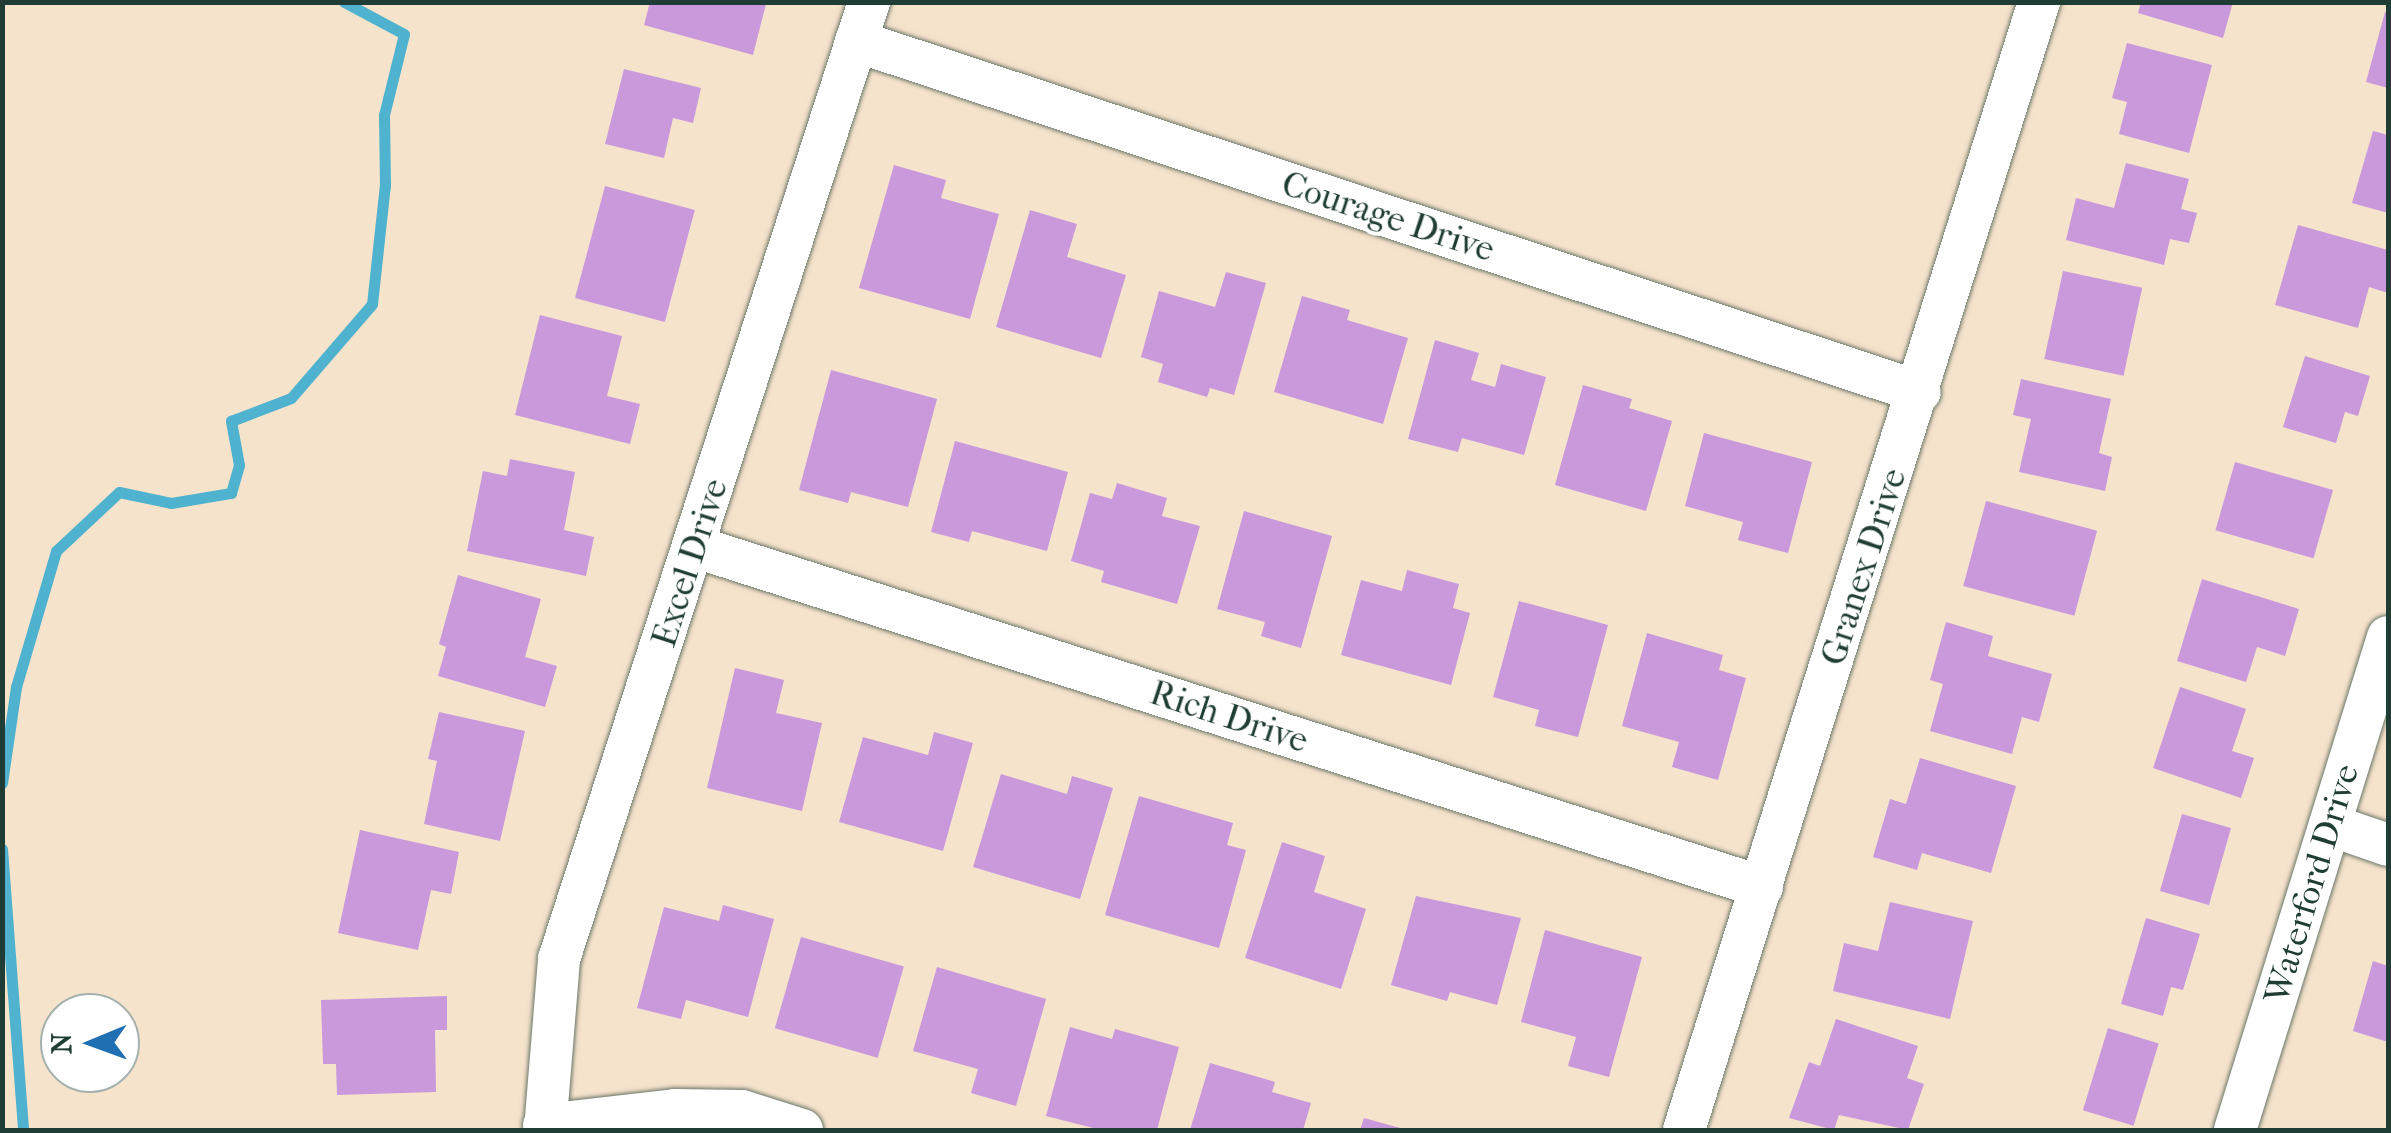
<!DOCTYPE html>
<html>
<head>
<meta charset="utf-8">
<style>
  body { margin:0 }
  #map { position:relative; width:2391px; height:1133px; overflow:hidden; background:#f6e3cc; font-family:"IM FELL French Canon",serif }
  div>[style] { position:absolute }
  [style*='--x'] { left:calc(var(--x)*1px); top:calc(var(--y)*1px); width:calc(var(--w)*1px); rotate:calc(var(--a)*1deg) }
  .stream>* { height:11px; margin:-5.5px; padding:0 5.5px; transform-origin:5.5px; border-radius:5.5px; background:#4fb2ce }
  .building>* { inset:0; background:#c999dc; transform-origin:0 0 }
  .roads { filter:drop-shadow(0 0 2px #6a7769) drop-shadow(0 0 2px #6a7769) }
  .minor>* { height:42px; margin:-21px; padding:0 21px; transform-origin:21px; border-radius:21px; background:#fff }
  span { translate:-50% -50%; white-space:nowrap; text-align:center; line-height:1.15; -webkit-text-stroke:8px #fff; paint-order:stroke }
  .street-label { font-size:35px; color:#1f3d34 }
  .frame { position:absolute; inset:0; border:5px solid #1f3d34; pointer-events:none }
  .north { position:absolute; left:40px; top:993px; width:100px; height:100px; box-sizing:border-box; background:#fff; border:2px solid #a5b1ae; border-radius:50%; rotate:269deg; font-size:28px; font-weight:700; line-height:40px; text-align:center; color:#1f3d34 }
  .north::after { content:''; display:block; margin:auto; width:35px; height:45px; background:#1f6fb2; clip-path:polygon(50% 0,100% 100%,50% 72%,0 100%) }
</style>
</head>
<body>
<div id="map">
  <div class="stream">
    <div style="--x:2;--y:783;--w:97;--a:-81.7"></div>
    <div style="--x:16;--y:687;--w:142;--a:-73.6"></div>
    <div style="--x:56;--y:551;--w:86;--a:-43.1"></div>
    <div style="--x:119;--y:492;--w:53;--a:11.9"></div>
    <div style="--x:171;--y:503;--w:61;--a:-9.5"></div>
    <div style="--x:231;--y:493;--w:29;--a:-74"></div>
    <div style="--x:239;--y:465;--w:45;--a:-100.3"></div>
    <div style="--x:231;--y:421;--w:64;--a:-21"></div>
    <div style="--x:291;--y:398;--w:124;--a:-49.2"></div>
    <div style="--x:372;--y:304;--w:120;--a:-83.8"></div>
    <div style="--x:385;--y:185;--w:70;--a:-90.8"></div>
    <div style="--x:384;--y:115;--w:83;--a:-76.1"></div>
    <div style="--x:404;--y:34;--w:68;--a:-151.9"></div>
    <div style="--x:2;--y:849;--w:282;--a:85.7"></div>
  </div>
  <div class="building">
    <div style="clip-path:polygon(650px 2px,762px 2px,766px 4px,753px 55px,644px 25px)"></div>
    <div style="clip-path:polygon(2141px 2px,2233px 2px,2223px 38px,2138px 13px)"></div>
    <div style="clip-path:polygon(2385px 12px,2388px 13px,2388px 88px,2366px 82px)"></div>
    <div style="clip-path:polygon(2127px 43px,2212px 65px,2189px 153px,2119px 134px,2127px 102px,2112px 98px)"></div>
    <div style="clip-path:polygon(624px 69px,701px 88px,693px 123px,673px 118px,664px 158px,605px 144px)"></div>
    <div style="clip-path:polygon(2373px 131px,2388px 135px,2388px 213px,2352px 203px)"></div>
    <div style="clip-path:polygon(2126px 163px,2189px 179px,2181px 209px,2197px 213px,2189px 243px,2170px 239px,2164px 265px,2066px 240px,2076px 198px,2114px 208px)"></div>
    <div style="clip-path:polygon(894px 165px,946px 180px,941px 198px,999px 214px,970px 319px,859px 288px)"></div>
    <div style="left:605px;top:186px;width:93px;height:116px;rotate:15deg"></div>
    <div style="clip-path:polygon(1030px 210px,1077px 224px,1067px 257px,1126px 275px,1101px 358px,996px 327px)"></div>
    <div style="clip-path:polygon(2298px 225px,2388px 250px,2388px 293px,2369px 287px,2358px 328px,2275px 305px)"></div>
    <div style="left:2063px;top:271px;width:81px;height:90px;rotate:12deg"></div>
    <div style="clip-path:polygon(1226px 272px,1266px 283px,1234px 395px,1210px 388px,1207px 397px,1158px 382px,1163px 364px,1141px 357px,1159px 291px,1215px 307px)"></div>
    <div style="clip-path:polygon(1302px 296px,1350px 310px,1347px 320px,1408px 338px,1383px 424px,1274px 392px)"></div>
    <div style="clip-path:polygon(540px 315px,622px 336px,607px 396px,640px 404px,630px 444px,515px 415px)"></div>
    <div style="clip-path:polygon(1435px 340px,1479px 353px,1471px 380px,1495px 387px,1501px 364px,1546px 377px,1524px 455px,1462px 438px,1458px 452px,1408px 439px)"></div>
    <div style="clip-path:polygon(2305px 356px,2370px 376px,2358px 416px,2345px 412px,2336px 443px,2283px 427px)"></div>
    <div style="clip-path:polygon(831px 370px,937px 399px,908px 507px,851px 492px,848px 503px,799px 490px)"></div>
    <div style="clip-path:polygon(2021px 379px,2111px 399px,2099px 453px,2112px 457px,2105px 491px,2019px 472px,2031px 419px,2013px 415px)"></div>
    <div style="clip-path:polygon(1583px 385px,1632px 399px,1629px 408px,1672px 421px,1646px 511px,1555px 485px)"></div>
    <div style="clip-path:polygon(1704px 433px,1812px 462px,1788px 553px,1738px 540px,1743px 522px,1685px 506px)"></div>
    <div style="clip-path:polygon(955px 441px,1068px 472px,1047px 551px,972px 531px,969px 542px,931px 532px)"></div>
    <div style="clip-path:polygon(510px 459px,575px 472px,564px 530px,594px 537px,586px 576px,467px 551px,483px 471px,507px 476px)"></div>
    <div style="left:2235px;top:462px;width:102px;height:71px;rotate:16deg"></div>
    <div style="clip-path:polygon(1117px 483px,1167px 498px,1162px 516px,1200px 526px,1177px 604px,1101px 582px,1104px 571px,1071px 561px,1090px 493px,1112px 499px)"></div>
    <div style="left:1986px;top:501px;width:115px;height:88px;rotate:15deg"></div>
    <div style="clip-path:polygon(1244px 511px,1332px 536px,1301px 648px,1261px 636px,1265px 622px,1217px 609px)"></div>
    <div style="clip-path:polygon(1407px 570px,1459px 584px,1453px 608px,1470px 613px,1451px 685px,1341px 655px,1361px 580px,1402px 591px)"></div>
    <div style="clip-path:polygon(458px 575px,541px 599px,525px 657px,557px 666px,545px 707px,438px 676px,446px 647px,439px 644px)"></div>
    <div style="clip-path:polygon(2202px 579px,2299px 609px,2285px 656px,2257px 647px,2246px 682px,2177px 661px)"></div>
    <div style="clip-path:polygon(1519px 601px,1608px 625px,1578px 737px,1535px 726px,1539px 710px,1493px 697px)"></div>
    <div style="clip-path:polygon(1946px 622px,1993px 636px,1988px 656px,2052px 674px,2039px 722px,2022px 717px,2012px 754px,1930px 731px,1943px 684px,1930px 680px)"></div>
    <div style="clip-path:polygon(1647px 633px,1723px 655px,1719px 670px,1746px 678px,1718px 780px,1672px 767px,1679px 742px,1622px 726px)"></div>
    <div style="clip-path:polygon(735px 668px,784px 680px,776px 713px,822px 723px,802px 811px,707px 788px)"></div>
    <div style="clip-path:polygon(2180px 687px,2246px 709px,2232px 751px,2254px 758px,2241px 798px,2153px 768px)"></div>
    <div style="clip-path:polygon(439px 712px,525px 731px,500px 841px,424px 824px,437px 761px,428px 759px)"></div>
    <div style="clip-path:polygon(934px 732px,973px 743px,943px 851px,839px 822px,863px 737px,928px 755px)"></div>
    <div style="clip-path:polygon(1920px 758px,2016px 786px,1991px 873px,1922px 853px,1917px 870px,1873px 857px,1890px 799px,1906px 804px)"></div>
    <div style="clip-path:polygon(1001px 774px,1067px 794px,1072px 776px,1113px 788px,1080px 899px,973px 867px)"></div>
    <div style="clip-path:polygon(1139px 796px,1233px 823px,1227px 845px,1246px 850px,1219px 948px,1105px 915px)"></div>
    <div style="left:2182px;top:814px;width:51px;height:80px;rotate:16deg"></div>
    <div style="clip-path:polygon(360px 830px,459px 852px,451px 894px,431px 890px,418px 950px,338px 933px)"></div>
    <div style="clip-path:polygon(1282px 842px,1325px 856px,1314px 892px,1366px 909px,1341px 989px,1245px 958px)"></div>
    <div style="clip-path:polygon(1416px 896px,1521px 918px,1497px 1005px,1450px 992px,1447px 1001px,1391px 985px)"></div>
    <div style="clip-path:polygon(1890px 902px,1973px 921px,1950px 1019px,1833px 991px,1844px 943px,1878px 951px)"></div>
    <div style="clip-path:polygon(723px 905px,774px 919px,748px 1017px,686px 1000px,681px 1019px,637px 1008px,664px 907px,719px 921px)"></div>
    <div style="clip-path:polygon(2146px 918px,2200px 934px,2183px 990px,2171px 987px,2163px 1016px,2121px 1004px)"></div>
    <div style="clip-path:polygon(1545px 930px,1642px 957px,1609px 1077px,1568px 1066px,1576px 1037px,1521px 1022px)"></div>
    <div style="left:801px;top:937px;width:107px;height:95px;rotate:16deg"></div>
    <div style="clip-path:polygon(2373px 961px,2388px 966px,2388px 1042px,2353px 1031px)"></div>
    <div style="clip-path:polygon(937px 967px,1046px 999px,1016px 1106px,971px 1093px,978px 1069px,913px 1051px)"></div>
    <div style="clip-path:polygon(447px 996px,447px 1030px,435px 1030px,436px 1092px,337px 1095px,336px 1064px,323px 1064px,321px 1000px)"></div>
    <div style="clip-path:polygon(1836px 1019px,1918px 1046px,1907px 1078px,1924px 1084px,1908px 1130px,1839px 1115px,1834px 1130px,1789px 1118px,1809px 1062px,1820px 1066px)"></div>
    <div style="clip-path:polygon(1070px 1027px,1112px 1039px,1115px 1029px,1179px 1047px,1157px 1130px,1101px 1130px,1046px 1116px)"></div>
    <div style="left:2108px;top:1028px;width:53px;height:86px;rotate:17deg"></div>
    <div style="clip-path:polygon(1210px 1063px,1275px 1082px,1272px 1092px,1311px 1103px,1303px 1130px,1190px 1130px)"></div>
    <div style="clip-path:polygon(1364px 1118px,1404px 1129px,1404px 1130px,1360px 1130px)"></div>
  </div>
  <div class="roads">
    <div class="minor">
      <div style="--x:856;--y:41;--w:1120;--a:18.26"></div>
      <div style="--x:696;--y:547;--w:1119;--a:17.69"></div>
      <div style="--x:2330;--y:825;--w:61;--a:19"></div>
      <div style="--x:544;--y:1125;--w:132;--a:-6.5"></div>
      <div style="--x:675;--y:1110;--w:67;--a:0.9"></div>
      <div style="--x:742;--y:1111;--w:63;--a:17.6"></div>
      <div style="--x:545;--y:1130;--w:172;--a:-85.3"></div>
      <div style="--x:559;--y:959;--w:1006;--a:-72.05"></div>
      <div style="--x:1684;--y:1130;--w:1183;--a:-72.53"></div>
      <div style="--x:2235;--y:1130;--w:516;--a:-72.76"></div>
    </div>
  </div>
  <div class="street-label">
    <span style="left:1388px;top:217px;rotate:18deg">Courage Drive</span>
    <span style="left:690px;top:563px;rotate:-72deg">Excel Drive</span>
    <span style="left:1864px;top:567px;rotate:-72deg">Granex Drive</span>
    <span style="left:1229px;top:717px;rotate:18deg">Rich Drive</span>
    <span style="left:2312px;top:884px;rotate:-73deg">Waterford Drive</span>
  </div>
  <div class="frame"></div>
  <div class="north">N</div>
</div>
</body>
</html>
